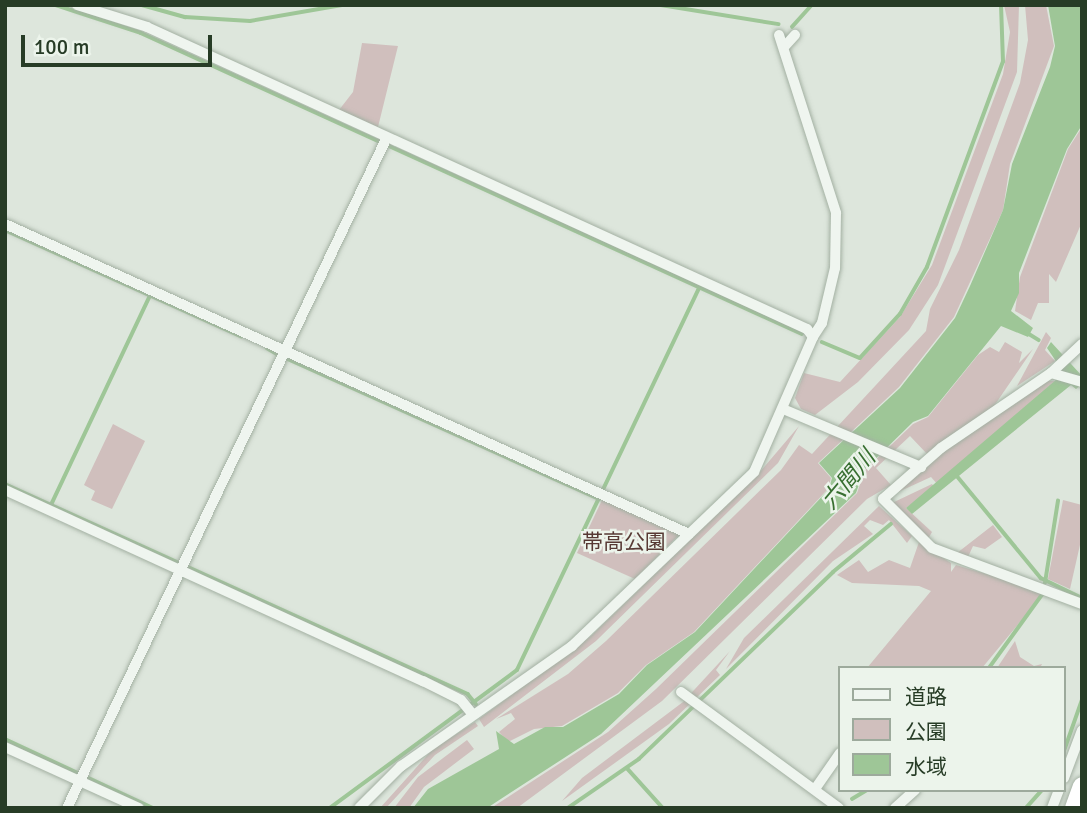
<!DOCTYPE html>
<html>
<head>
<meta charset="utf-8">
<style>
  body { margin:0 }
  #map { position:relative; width:1087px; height:813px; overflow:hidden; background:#dde6dc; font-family:Signika,"Noto Sans JP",sans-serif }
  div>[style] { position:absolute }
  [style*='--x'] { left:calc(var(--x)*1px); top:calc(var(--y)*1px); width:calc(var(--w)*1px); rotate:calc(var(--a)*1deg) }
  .green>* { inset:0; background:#d0bfbd }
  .water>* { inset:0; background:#9ec697 }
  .stream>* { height:3.5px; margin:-1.75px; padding:0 1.75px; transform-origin:1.75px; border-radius:1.75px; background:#9ec697 }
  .roads { filter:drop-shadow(0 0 2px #a3b0a2) drop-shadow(0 0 2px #a3b0a2) }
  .minor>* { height:10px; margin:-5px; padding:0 5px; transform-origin:5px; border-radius:5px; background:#eff5ef }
  .motorway>* { height:18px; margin:-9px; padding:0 9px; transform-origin:9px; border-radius:9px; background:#fff }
  span { translate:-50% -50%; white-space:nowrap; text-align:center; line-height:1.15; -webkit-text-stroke:5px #ecf4eb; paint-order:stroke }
  .park-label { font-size:21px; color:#573934 }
  .water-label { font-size:23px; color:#386f31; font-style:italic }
  .frame { position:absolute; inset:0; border:7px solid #273c26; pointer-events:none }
  .legend { position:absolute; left:838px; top:666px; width:228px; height:126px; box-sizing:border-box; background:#ecf4eb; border:2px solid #9daa9c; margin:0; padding:9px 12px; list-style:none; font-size:21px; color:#273c26 }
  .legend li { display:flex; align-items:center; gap:14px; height:35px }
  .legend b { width:35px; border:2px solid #9daa9c }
  .scale { position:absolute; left:21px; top:35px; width:191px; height:32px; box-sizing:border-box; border:4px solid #273c26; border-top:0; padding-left:9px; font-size:21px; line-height:24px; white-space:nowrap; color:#273c26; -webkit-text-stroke:5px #ecf4eb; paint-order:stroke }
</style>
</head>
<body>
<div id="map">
  <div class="green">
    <div style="clip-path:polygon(1004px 5px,1019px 5px,1017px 72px,938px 285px,909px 330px,858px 382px,815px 415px,801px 409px,795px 398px,804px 373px,840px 382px,900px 317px,932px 265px,1003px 74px,1010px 32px)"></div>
    <div style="clip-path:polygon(1025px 5px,1046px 5px,1054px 46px,1010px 164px,1003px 210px,954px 317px,899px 387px,818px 463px,831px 478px,828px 489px,694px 632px,646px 665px,618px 693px,562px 726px,534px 729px,508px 742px,499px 732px,515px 719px,511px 713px,496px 719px,568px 674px,606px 641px,781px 470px,799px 445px,812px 454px,926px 331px,930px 309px,959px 250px,1020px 83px,1028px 40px)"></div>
    <div style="clip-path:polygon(362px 43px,398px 46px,378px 127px,339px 110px,353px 92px)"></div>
    <div style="clip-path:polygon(1082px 127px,1082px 222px,1056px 282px,1049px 274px,1049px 303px,1038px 303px,1031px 320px,1015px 311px,1020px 277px,1068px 149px)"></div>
    <div style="clip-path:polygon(1046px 332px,1051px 338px,1045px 350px,1055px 361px,1017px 386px)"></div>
    <div style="clip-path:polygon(1005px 342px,1022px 352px,1019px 363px,1033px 349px,992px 409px,928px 455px,910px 436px,876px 468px,891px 485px,867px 499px,662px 701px,517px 808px,491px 808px,608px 732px,656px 689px,857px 493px,865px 470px,913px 424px,928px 417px,978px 355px,990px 347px,999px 352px)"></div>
    <div style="clip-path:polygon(1046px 381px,1055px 381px,938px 485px,931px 477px,896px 493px,944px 450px)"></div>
    <div style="clip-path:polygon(113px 424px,145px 441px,112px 509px,91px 500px,95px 491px,84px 485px)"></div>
    <div style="clip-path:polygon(799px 426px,778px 463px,596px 641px,484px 727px,479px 719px,591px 636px,759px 473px)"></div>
    <div style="clip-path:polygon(932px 484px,935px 488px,906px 508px,932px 532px,928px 539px,892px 503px)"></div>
    <div style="clip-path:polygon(602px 500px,679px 535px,635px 579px,577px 553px)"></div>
    <div style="clip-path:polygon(1063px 500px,1082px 505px,1082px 536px,1070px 589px,1048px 579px)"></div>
    <div style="clip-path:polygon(879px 506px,912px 536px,907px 543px,889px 520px,883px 525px,870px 520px,864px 526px,873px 534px,833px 561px,726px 669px,744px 638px)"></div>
    <div style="clip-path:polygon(993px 525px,1002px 537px,985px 549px,973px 546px,968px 557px,957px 553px)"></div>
    <div style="clip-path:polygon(919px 542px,951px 563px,951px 572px,956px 565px,1041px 590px,1039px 599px,982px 668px,867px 668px,931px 591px,919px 586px,852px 583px,837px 575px,859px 560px,868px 572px,889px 560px,910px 568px)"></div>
    <div style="clip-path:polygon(1015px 641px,1020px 657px,1034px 666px,1042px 664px,1040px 668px,997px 668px)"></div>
    <div style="clip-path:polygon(730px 651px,716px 670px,720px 675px,669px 724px,562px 801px,582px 778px,683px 702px)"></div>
    <div style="clip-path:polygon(475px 722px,478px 726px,435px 755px,386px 808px,380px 808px,432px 750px)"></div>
    <div style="clip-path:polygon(467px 740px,474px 749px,424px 787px,409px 808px,394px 808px,418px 777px)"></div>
  </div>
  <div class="water">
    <div style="clip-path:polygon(1048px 5px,1082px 5px,1082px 125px,1067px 149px,1019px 273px,1019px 293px,1011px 311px,1033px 328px,1028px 337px,1001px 326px,928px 416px,913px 422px,864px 470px,856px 493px,601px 734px,487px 808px,413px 808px,428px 789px,499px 749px,496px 731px,514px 744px,545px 727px,563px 727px,619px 694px,647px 665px,695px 632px,829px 489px,832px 478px,819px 463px,900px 388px,955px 318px,970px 286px,1003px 210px,1012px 164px,1050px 67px,1055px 46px)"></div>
    <div style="clip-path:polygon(1051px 342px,1082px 376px,1082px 384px,1076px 389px,1071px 385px,912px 514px,906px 508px,1064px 373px,1047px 348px)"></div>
  </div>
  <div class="stream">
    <div style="--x:56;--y:5;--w:89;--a:18.2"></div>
    <div style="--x:141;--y:33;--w:726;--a:24.48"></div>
    <div style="--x:142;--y:5;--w:45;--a:15.6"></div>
    <div style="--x:185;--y:17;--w:65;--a:3.5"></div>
    <div style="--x:250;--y:21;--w:93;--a:-9.9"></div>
    <div style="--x:661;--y:5;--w:119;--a:9.2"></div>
    <div style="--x:792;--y:27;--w:30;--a:-48"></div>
    <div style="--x:5;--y:230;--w:259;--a:24.2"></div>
    <div style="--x:1026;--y:332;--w:15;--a:32"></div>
    <div style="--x:822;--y:342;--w:41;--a:22.8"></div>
    <div style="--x:860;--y:358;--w:59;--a:-47.7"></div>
    <div style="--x:900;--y:314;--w:54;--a:-60.1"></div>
    <div style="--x:927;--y:267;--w:219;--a:-69.7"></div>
    <div style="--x:1003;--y:62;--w:57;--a:-92"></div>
    <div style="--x:267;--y:348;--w:12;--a:31"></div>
    <div style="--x:288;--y:359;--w:341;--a:24.2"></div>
    <div style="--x:958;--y:477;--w:131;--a:50.6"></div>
    <div style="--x:1041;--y:578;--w:46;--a:26"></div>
    <div style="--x:5;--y:484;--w:508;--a:24.4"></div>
    <div style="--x:468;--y:694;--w:13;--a:51"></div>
    <div style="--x:51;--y:505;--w:231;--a:-64.7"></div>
    <div style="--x:1045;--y:583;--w:83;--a:-81"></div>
    <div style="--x:989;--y:668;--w:94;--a:-54.1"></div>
    <div style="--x:5;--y:739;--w:163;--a:25"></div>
    <div style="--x:1064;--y:751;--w:54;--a:-70.6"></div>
    <div style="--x:627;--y:768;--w:54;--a:48"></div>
    <div style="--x:852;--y:799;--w:17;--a:-31"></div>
    <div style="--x:330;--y:808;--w:232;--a:-36.4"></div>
    <div style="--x:517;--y:670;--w:424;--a:-64.5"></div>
    <div style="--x:568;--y:808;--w:86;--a:-34.6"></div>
    <div style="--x:639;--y:759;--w:269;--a:-43.9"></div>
    <div style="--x:833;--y:572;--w:75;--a:-39.6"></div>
    <div style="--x:1026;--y:808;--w:24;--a:-48"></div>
  </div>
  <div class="roads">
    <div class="minor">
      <div style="--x:77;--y:5;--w:73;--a:17.4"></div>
      <div style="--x:147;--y:27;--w:726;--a:24.59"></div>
      <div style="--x:807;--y:329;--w:10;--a:53"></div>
      <div style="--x:813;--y:337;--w:147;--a:113.6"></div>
      <div style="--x:754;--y:472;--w:252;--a:136.3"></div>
      <div style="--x:572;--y:646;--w:209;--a:144.9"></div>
      <div style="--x:401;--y:766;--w:59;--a:135"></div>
      <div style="--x:779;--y:35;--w:187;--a:72.2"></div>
      <div style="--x:836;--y:213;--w:55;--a:91"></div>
      <div style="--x:835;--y:268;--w:57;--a:103.3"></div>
      <div style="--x:822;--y:323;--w:17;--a:123"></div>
      <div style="--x:785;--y:46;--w:15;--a:-48"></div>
      <div style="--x:5;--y:224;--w:751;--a:24.38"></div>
      <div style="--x:1082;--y:344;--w:42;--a:136.9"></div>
      <div style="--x:1051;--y:373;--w:133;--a:145.7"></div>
      <div style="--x:941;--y:448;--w:77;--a:138.7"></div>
      <div style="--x:883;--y:499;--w:69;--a:45"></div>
      <div style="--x:932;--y:548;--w:160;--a:20.5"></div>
      <div style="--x:1051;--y:373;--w:32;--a:16"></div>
      <div style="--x:783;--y:409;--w:150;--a:22.8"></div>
      <div style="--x:5;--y:490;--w:460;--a:24.6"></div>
      <div style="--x:423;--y:681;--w:42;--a:26.6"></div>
      <div style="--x:461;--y:700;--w:19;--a:51"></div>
      <div style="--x:681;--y:692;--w:196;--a:36.3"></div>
      <div style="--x:5;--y:747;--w:147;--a:24.5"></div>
      <div style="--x:1064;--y:778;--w:51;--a:-69.4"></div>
      <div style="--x:815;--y:789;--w:44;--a:-55.2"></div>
      <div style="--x:67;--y:808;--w:743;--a:-64.5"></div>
      <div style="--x:895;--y:808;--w:27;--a:-42"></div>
      <div style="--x:1052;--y:808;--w:19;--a:-69"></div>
    </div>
    <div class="motorway">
      <div style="--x:1074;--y:808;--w:23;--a:-70"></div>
    </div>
  </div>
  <div class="park-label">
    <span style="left:624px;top:542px">帯高公園</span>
  </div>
  <div class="water-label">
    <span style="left:849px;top:480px;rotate:-50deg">六間川</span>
  </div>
  <div class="frame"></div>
  <ul class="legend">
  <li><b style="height:9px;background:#eff5ef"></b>道路</li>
  <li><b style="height:19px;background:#d0bfbd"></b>公園</li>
  <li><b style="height:19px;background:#9ec697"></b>水域</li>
  </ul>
  <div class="scale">100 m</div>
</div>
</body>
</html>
